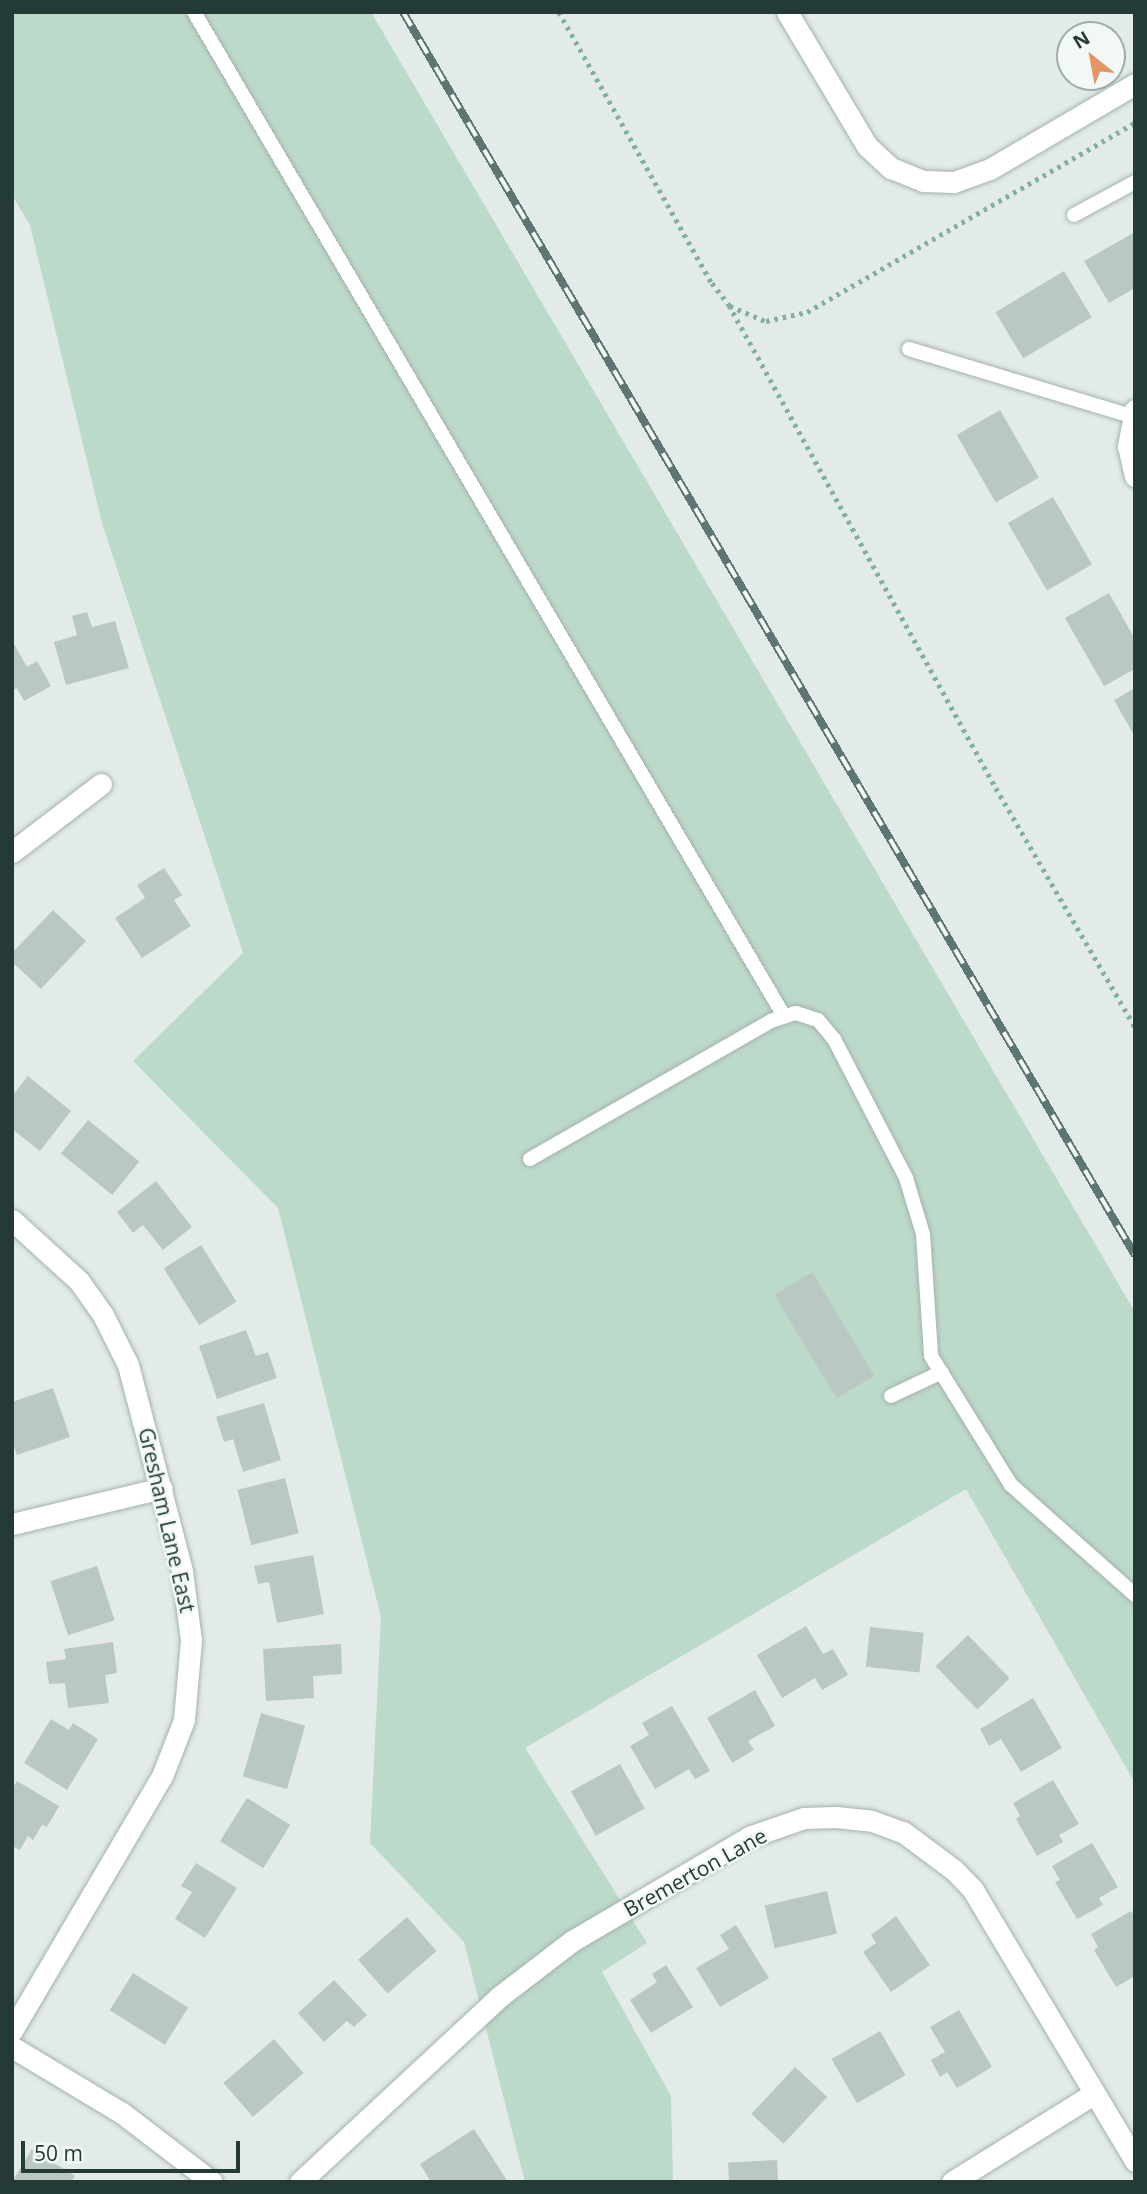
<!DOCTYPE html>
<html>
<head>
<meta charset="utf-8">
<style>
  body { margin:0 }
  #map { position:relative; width:1147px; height:2194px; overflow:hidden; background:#e2ebe8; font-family:"Open Sans",sans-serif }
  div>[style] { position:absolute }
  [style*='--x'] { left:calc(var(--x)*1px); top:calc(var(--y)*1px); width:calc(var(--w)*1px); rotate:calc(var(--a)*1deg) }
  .green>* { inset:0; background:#bcdac9 }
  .building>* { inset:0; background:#bac8c4; transform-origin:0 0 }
  .path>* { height:4.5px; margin-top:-2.25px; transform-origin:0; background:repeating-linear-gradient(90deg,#85aca5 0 3.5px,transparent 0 8.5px) }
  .roads { filter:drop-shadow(0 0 2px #a5b2af) drop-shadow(0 0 2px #a5b2af) }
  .lane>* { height:14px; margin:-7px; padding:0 7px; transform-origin:7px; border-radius:7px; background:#fff }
  .street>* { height:21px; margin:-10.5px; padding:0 10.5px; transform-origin:10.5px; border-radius:10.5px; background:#fff }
  .rail>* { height:8px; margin-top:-4px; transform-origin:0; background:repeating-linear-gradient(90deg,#f2f8f6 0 16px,#5e7673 0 32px); box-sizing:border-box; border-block:2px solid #5e7673 }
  span { translate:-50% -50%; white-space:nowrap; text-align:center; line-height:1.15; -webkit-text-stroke:5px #f2f8f6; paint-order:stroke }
  .street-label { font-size:21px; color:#233a37 }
  .frame { position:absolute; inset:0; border:14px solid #233a37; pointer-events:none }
  .north { position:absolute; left:1056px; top:21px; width:70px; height:70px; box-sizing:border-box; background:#f2f8f6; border:2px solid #9facaa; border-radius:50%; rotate:329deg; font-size:19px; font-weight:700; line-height:28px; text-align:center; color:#233a37 }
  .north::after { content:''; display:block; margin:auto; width:24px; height:32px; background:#e69664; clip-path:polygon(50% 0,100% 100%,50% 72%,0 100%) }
  .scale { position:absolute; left:21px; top:2141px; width:219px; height:32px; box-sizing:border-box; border:4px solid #233a37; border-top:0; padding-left:9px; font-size:21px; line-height:24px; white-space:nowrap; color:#233a37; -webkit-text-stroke:5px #f2f8f6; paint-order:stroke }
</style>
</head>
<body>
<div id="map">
  <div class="green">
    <div style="clip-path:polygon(12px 12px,371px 12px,1135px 1312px,1135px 1783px,966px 1489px,525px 1748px,647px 1943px,602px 1972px,671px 2096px,673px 2182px,525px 2182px,464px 1942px,370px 1843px,381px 1617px,278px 1208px,133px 1061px,243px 953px,102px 523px,30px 225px,12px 195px)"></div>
  </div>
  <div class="building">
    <div style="clip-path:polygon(1135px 232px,1135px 288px,1109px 303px,1084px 261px)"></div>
    <div style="left:1064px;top:271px;width:54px;height:80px;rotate:59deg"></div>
    <div style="left:1000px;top:410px;width:78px;height:50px;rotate:60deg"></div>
    <div style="left:1053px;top:497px;width:78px;height:52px;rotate:60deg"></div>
    <div style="clip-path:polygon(1109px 593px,1135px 639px,1135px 669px,1104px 686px,1065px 618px)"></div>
    <div style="clip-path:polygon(87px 612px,92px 627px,115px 621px,129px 668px,66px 685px,54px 642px,77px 635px,72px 616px)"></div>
    <div style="clip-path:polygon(12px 640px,27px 667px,37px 661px,51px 686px,24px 701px,17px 688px,12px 690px)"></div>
    <div style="clip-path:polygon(1135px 688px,1135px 737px,1114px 700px)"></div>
    <div style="clip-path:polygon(164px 868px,182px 895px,174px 900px,191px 926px,142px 958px,115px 918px,145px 898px,137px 885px)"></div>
    <div style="clip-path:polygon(53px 910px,86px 941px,41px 989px,12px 962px,12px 953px)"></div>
    <div style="clip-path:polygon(28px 1076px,71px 1111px,40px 1151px,12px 1129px,12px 1096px)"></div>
    <div style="left:88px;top:1120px;width:66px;height:43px;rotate:39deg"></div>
    <div style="clip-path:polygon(156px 1181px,192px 1227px,163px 1250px,143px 1225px,133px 1233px,117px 1212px)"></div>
    <div style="left:201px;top:1245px;width:67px;height:44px;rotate:58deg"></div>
    <div style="left:812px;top:1272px;width:121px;height:44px;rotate:59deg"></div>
    <div style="clip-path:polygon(246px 1330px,256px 1356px,268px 1352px,277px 1378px,217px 1399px,199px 1346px)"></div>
    <div style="clip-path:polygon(53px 1388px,70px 1437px,17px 1455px,12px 1441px,12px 1402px)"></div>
    <div style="clip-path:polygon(264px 1403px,281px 1460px,243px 1472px,233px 1439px,224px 1442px,216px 1417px)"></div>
    <div style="left:285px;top:1478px;width:57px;height:49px;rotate:76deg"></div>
    <div style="clip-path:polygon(313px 1555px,324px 1614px,277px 1623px,269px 1582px,258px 1584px,254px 1566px)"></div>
    <div style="left:97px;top:1566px;width:57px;height:49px;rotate:72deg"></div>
    <div style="clip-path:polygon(806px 1626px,823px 1654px,833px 1649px,848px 1675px,822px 1690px,815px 1678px,782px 1698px,757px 1655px)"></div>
    <div style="left:870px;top:1627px;width:54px;height:40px;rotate:6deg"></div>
    <div style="left:968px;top:1635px;width:60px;height:45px;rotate:46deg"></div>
    <div style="clip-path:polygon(113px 1642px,117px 1673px,105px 1675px,109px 1703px,68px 1708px,65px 1683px,49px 1684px,46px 1662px,66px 1659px,64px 1649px)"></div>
    <div style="clip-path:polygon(341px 1644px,342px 1674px,313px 1676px,314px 1698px,266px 1701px,263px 1649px)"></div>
    <div style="clip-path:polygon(755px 1690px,775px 1726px,748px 1741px,754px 1750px,732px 1763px,707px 1718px)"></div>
    <div style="clip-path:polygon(1033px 1698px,1062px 1748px,1021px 1772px,1001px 1739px,989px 1746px,980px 1729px)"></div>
    <div style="clip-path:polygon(672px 1706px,710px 1771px,695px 1779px,689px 1769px,655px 1789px,630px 1746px,649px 1735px,642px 1723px)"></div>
    <div style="left:261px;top:1713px;width:46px;height:66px;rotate:16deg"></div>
    <div style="clip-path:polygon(51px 1719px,69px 1730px,73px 1723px,98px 1739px,67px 1790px,24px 1763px)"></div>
    <div style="left:620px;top:1764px;width:51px;height:56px;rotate:61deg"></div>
    <div style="clip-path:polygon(1053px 1780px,1079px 1824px,1059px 1835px,1063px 1842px,1037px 1856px,1016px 1819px,1020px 1816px,1013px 1803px)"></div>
    <div style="clip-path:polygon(17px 1781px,59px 1806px,47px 1827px,42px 1825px,33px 1840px,28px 1836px,20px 1850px,12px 1846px,12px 1789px)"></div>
    <div style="left:247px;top:1798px;width:51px;height:51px;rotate:32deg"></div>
    <div style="clip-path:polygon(1092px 1843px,1118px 1887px,1099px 1898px,1103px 1905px,1077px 1919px,1055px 1882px,1060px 1880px,1052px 1866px)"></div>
    <div style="clip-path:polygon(196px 1863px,237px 1888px,205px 1938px,175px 1919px,192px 1892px,181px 1886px)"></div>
    <div style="left:827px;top:1891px;width:44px;height:64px;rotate:77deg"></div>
    <div style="clip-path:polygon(1131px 1911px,1135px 1917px,1135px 1976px,1116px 1987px,1094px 1950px,1098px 1947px,1091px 1934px)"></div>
    <div style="clip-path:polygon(896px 1916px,930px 1965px,891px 1992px,863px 1952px,876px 1943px,871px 1935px)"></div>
    <div style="left:407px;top:1917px;width:45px;height:65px;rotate:49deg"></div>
    <div style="clip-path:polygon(736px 1925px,769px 1978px,720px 2007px,696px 1968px,729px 1949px,720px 1935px)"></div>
    <div style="clip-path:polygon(666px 1965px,693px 2007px,651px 2033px,630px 2000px,657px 1982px,652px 1974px)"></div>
    <div style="left:133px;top:1973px;width:65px;height:44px;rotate:32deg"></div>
    <div style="clip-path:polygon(334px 1980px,367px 2015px,354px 2027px,347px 2021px,324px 2042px,298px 2013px)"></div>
    <div style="clip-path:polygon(959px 2010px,992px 2067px,957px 2088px,947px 2072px,940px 2077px,931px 2060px,945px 2052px,930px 2027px)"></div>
    <div style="left:880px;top:2031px;width:51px;height:56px;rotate:60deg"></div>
    <div style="left:274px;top:2039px;width:45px;height:67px;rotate:49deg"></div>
    <div style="left:795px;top:2067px;width:44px;height:64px;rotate:43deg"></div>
    <div style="clip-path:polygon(474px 2129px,508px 2182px,431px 2182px,420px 2164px)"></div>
    <div style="clip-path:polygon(32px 2149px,75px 2176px,71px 2182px,12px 2182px)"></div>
    <div style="left:777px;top:2160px;width:22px;height:49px;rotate:87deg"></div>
  </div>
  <div class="path">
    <div style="--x:559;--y:12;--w:311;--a:60.6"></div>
    <div style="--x:712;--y:283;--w:29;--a:52"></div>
    <div style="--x:730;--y:306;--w:39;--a:23"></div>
    <div style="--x:766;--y:321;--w:42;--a:-12.4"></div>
    <div style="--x:807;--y:312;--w:379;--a:-30"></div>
    <div style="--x:729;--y:305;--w:552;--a:61.07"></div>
    <div style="--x:996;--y:788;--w:276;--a:59.8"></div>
  </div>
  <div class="roads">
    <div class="lane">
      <div style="--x:194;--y:12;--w:1165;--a:59.56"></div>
      <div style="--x:1074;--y:215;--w:69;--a:-28.4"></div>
      <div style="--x:909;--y:349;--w:232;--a:16.8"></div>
      <div style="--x:530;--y:1159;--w:278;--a:-29.8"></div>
      <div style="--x:771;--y:1021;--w:26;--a:-18"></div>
      <div style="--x:796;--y:1013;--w:23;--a:18"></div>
      <div style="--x:818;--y:1020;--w:25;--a:50"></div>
      <div style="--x:834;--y:1039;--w:157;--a:62.6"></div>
      <div style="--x:906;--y:1178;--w:59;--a:73.1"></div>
      <div style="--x:923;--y:1234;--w:122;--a:86.2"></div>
      <div style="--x:931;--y:1356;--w:152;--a:58.2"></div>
      <div style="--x:1011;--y:1485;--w:166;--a:41.6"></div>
      <div style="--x:891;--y:1396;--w:56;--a:-25.2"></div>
    </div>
    <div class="street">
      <div style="--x:787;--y:12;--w:156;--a:59.2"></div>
      <div style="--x:867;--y:146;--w:33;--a:43"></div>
      <div style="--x:891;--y:168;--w:35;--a:22"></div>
      <div style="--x:923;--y:181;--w:31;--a:2"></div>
      <div style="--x:954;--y:182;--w:38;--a:-20"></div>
      <div style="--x:990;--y:169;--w:168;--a:-30.4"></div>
      <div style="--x:1135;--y:410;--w:37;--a:101"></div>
      <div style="--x:1128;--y:446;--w:31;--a:77"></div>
      <div style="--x:12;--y:852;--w:112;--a:-37.4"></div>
      <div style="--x:12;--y:1220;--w:91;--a:42.3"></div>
      <div style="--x:79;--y:1281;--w:42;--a:54.8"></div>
      <div style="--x:103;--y:1315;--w:56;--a:63.4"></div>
      <div style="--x:128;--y:1365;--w:213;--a:75.3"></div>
      <div style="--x:182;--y:1571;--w:70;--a:82.6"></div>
      <div style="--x:191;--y:1640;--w:80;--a:95"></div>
      <div style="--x:184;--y:1720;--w:60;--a:111.4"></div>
      <div style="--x:162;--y:1776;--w:296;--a:120.5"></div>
      <div style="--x:12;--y:1524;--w:154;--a:-13.5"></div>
      <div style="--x:12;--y:2047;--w:128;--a:31"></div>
      <div style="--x:122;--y:2113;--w:113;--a:37.5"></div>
      <div style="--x:300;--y:2182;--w:272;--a:-42.9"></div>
      <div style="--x:499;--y:1997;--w:92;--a:-37.5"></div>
      <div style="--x:572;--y:1941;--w:205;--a:-30.4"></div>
      <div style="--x:749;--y:1837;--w:58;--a:-19.1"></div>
      <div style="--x:804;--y:1818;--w:32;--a:-2"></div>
      <div style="--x:836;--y:1817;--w:36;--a:6"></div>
      <div style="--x:872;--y:1821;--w:33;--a:20"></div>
      <div style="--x:903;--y:1832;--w:64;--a:36.7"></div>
      <div style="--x:954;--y:1870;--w:28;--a:46"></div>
      <div style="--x:973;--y:1890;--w:316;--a:59.1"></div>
      <div style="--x:952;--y:2182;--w:168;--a:-31.9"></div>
    </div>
  </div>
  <div class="rail">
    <div style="--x:403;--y:12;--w:1443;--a:59.51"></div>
  </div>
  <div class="street-label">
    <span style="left:167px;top:1520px;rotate:77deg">Gresham Lane East</span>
    <span style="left:695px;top:1872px;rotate:-29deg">Bremerton Lane</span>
  </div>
  <div class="frame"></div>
  <div class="north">N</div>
  <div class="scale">50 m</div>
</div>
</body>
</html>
